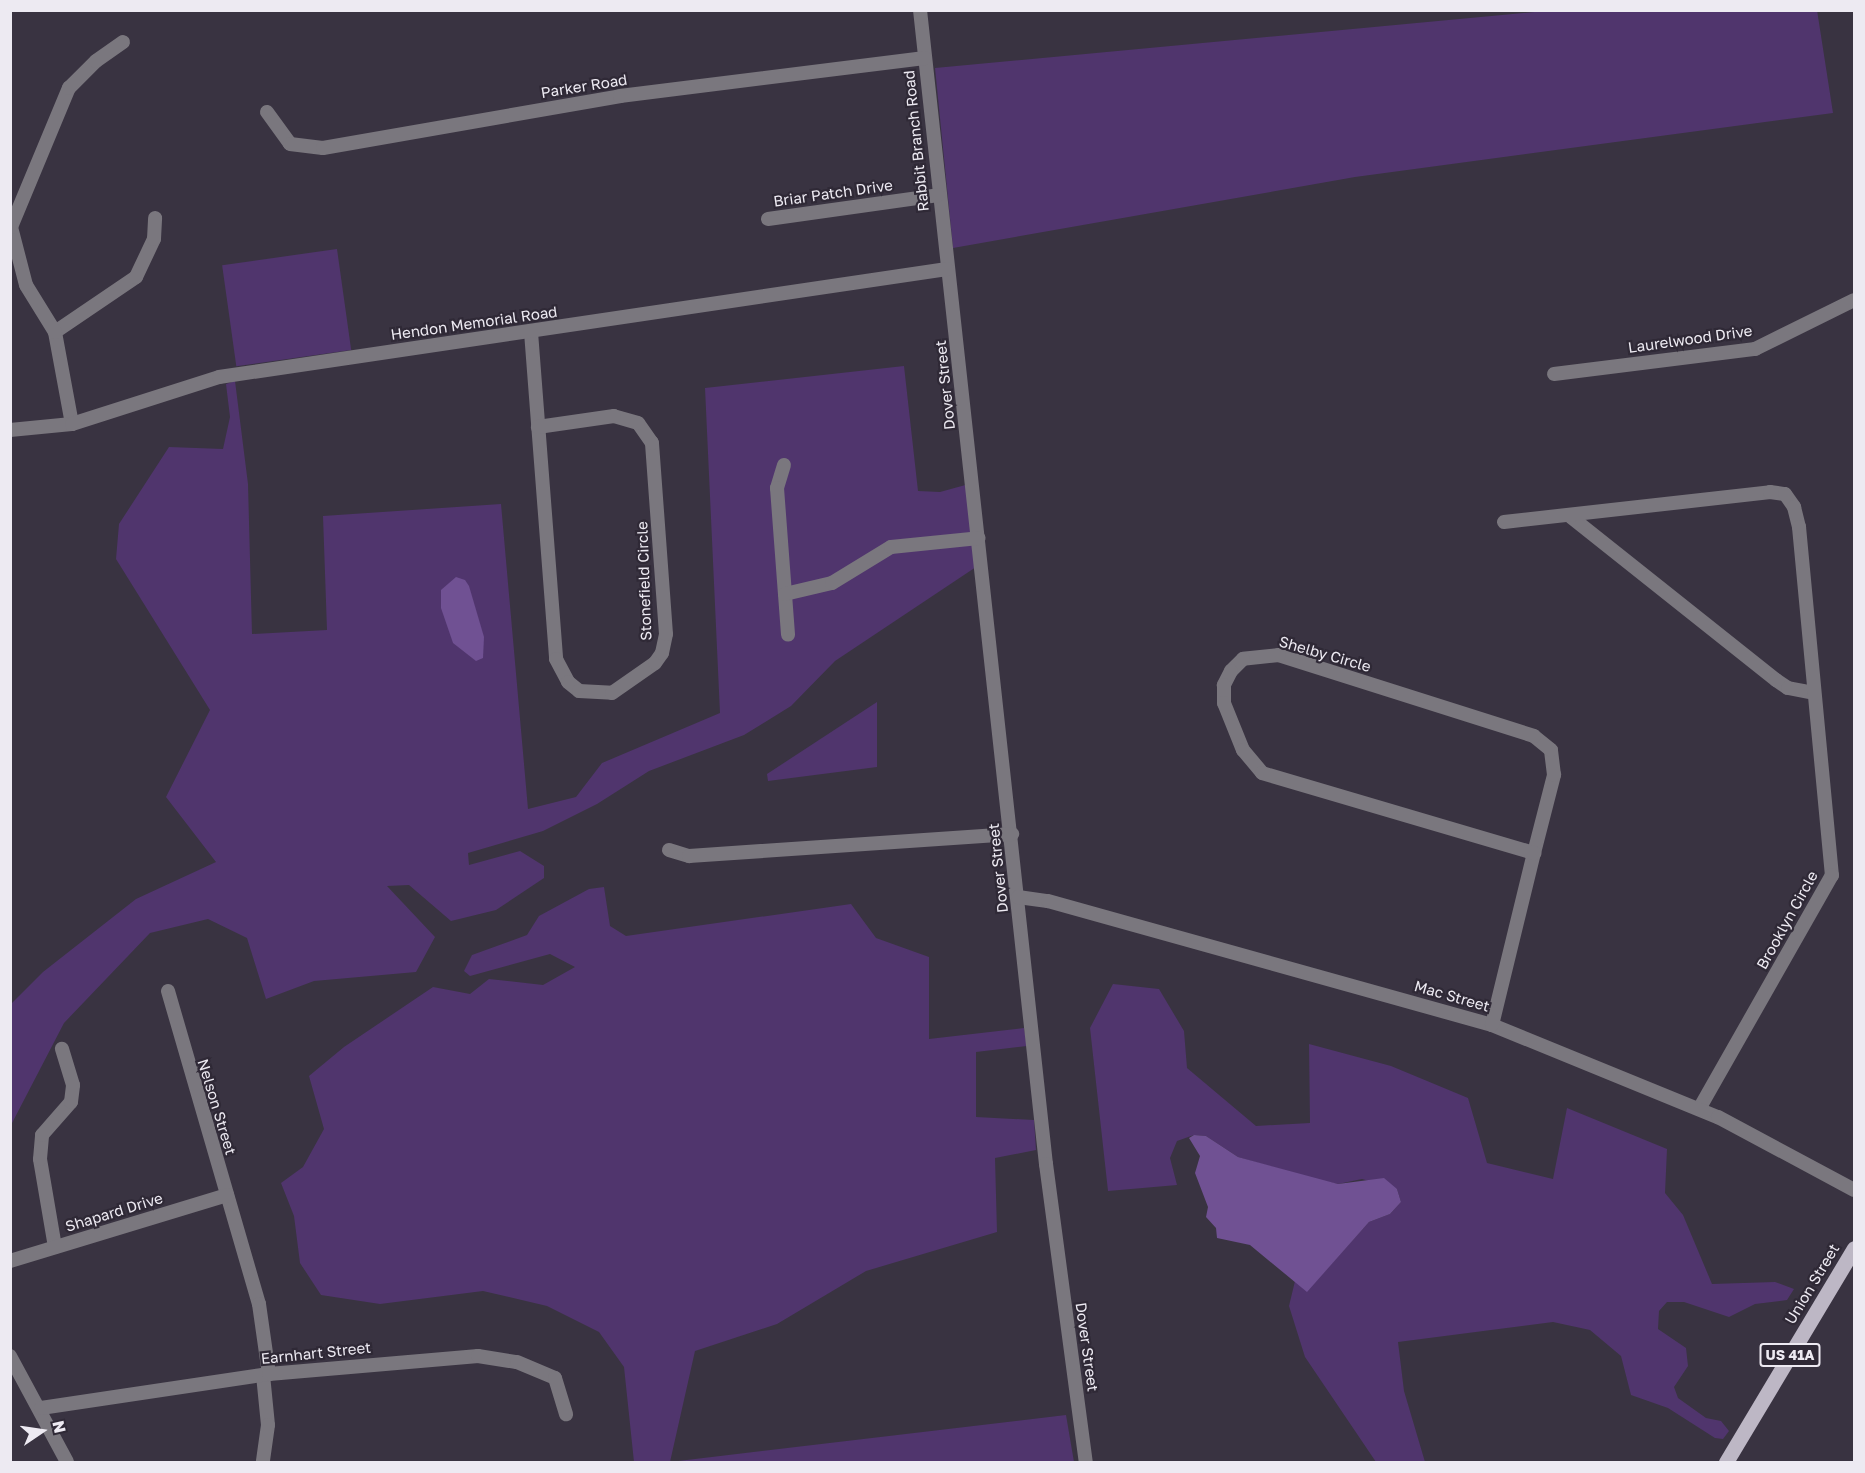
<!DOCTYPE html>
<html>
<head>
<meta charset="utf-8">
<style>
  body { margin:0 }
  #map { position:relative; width:1865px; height:1473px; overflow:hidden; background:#393341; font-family:"Golos Text",sans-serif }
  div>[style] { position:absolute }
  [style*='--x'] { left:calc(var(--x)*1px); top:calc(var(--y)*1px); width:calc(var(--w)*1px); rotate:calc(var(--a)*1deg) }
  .green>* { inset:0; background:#50356d; transform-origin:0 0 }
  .water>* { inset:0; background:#705193 }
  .minor>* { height:14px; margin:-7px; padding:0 7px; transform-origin:7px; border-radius:7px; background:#7a777e }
  .major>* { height:15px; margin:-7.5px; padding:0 7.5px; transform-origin:7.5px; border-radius:7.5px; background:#bdb7c5 }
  span { translate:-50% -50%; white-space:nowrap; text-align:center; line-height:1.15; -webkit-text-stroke:4.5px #2f2936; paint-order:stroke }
  .shield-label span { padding:2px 4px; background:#2f2936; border:2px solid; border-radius:4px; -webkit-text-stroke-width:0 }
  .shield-label { font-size:14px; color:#edeaf2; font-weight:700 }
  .street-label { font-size:15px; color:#edeaf2 }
  .frame { position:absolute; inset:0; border:12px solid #edeaf2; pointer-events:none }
  .north { position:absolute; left:12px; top:1401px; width:60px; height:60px; -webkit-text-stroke:4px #2f2936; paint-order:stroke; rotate:77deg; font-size:16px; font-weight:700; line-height:24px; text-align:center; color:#edeaf2 }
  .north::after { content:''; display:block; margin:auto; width:21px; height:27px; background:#edeaf2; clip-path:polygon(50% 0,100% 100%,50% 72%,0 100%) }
</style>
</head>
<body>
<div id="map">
  <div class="green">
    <div style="clip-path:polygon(1817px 10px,1833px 113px,1355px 177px,953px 248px,935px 68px,1545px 11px)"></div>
    <div style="left:337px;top:249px;width:102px;height:116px;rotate:82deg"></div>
    <div style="clip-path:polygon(904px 366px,918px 491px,940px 492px,969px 484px,976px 567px,835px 661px,791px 706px,744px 735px,649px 771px,597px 804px,543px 831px,468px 853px,469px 865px,520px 851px,544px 866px,544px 878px,496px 910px,451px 921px,409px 885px,387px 886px,435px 937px,416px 972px,314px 981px,266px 999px,247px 938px,208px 919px,150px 933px,64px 1023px,11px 1125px,11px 1004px,43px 972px,136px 899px,216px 862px,166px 797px,210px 710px,116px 559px,119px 524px,169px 447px,223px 449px,230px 417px,226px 384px,235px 381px,248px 484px,252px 634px,327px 630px,323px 516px,501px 504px,528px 809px,576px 797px,602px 763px,720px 713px,705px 388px)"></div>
    <div style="clip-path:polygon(877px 702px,877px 767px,768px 781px,767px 774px)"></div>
    <div style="clip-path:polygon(604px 887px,610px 926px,626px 936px,851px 904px,876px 938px,929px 957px,929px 1039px,1024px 1028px,1027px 1046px,976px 1052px,976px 1117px,1034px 1120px,1036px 1150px,995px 1158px,997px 1232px,866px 1271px,777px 1324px,695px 1351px,670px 1462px,1066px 1415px,1074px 1462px,634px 1462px,624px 1367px,599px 1332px,547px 1306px,483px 1291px,380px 1304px,321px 1295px,300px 1263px,294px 1216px,281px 1183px,303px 1167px,324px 1129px,309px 1076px,344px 1047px,433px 987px,470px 994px,489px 979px,543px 985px,575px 967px,550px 954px,470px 976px,464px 971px,472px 955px,527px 935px,539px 916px,589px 889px)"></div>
    <div style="clip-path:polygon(1113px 984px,1159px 989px,1184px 1031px,1187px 1068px,1256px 1126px,1310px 1123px,1309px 1044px,1391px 1066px,1468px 1098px,1487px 1163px,1553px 1179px,1567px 1108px,1667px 1149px,1665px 1193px,1683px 1215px,1712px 1284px,1775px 1282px,1794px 1289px,1787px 1300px,1755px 1304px,1729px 1317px,1684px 1302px,1667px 1302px,1659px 1311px,1658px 1329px,1686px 1348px,1688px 1366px,1674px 1387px,1678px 1398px,1706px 1418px,1721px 1421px,1729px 1431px,1723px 1439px,1715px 1438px,1668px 1408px,1631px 1395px,1621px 1356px,1590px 1330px,1553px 1322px,1398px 1342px,1404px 1391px,1425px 1462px,1376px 1462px,1305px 1357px,1289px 1306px,1295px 1281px,1307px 1291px,1369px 1222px,1390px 1214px,1401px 1202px,1397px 1189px,1362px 1179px,1338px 1184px,1310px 1178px,1238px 1157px,1206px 1136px,1194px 1135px,1177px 1141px,1170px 1158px,1177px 1185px,1108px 1191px,1090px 1028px)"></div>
  </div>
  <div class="water">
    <div style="clip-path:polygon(456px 577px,465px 580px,469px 586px,484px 637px,483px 658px,476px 661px,453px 643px,441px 608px,441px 590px)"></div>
    <div style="clip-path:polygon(1194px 1135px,1206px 1136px,1238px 1157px,1338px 1184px,1384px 1178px,1397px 1189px,1401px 1202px,1390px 1214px,1369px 1222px,1307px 1292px,1250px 1245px,1217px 1238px,1216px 1228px,1206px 1217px,1208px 1207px,1195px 1173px,1200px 1156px,1189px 1138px)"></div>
  </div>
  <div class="minor">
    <div style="--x:920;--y:10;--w:1161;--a:83.77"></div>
    <div style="--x:1046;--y:1164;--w:301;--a:82.4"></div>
    <div style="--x:267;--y:112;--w:39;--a:54"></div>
    <div style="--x:290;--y:144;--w:33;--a:7"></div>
    <div style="--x:323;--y:148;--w:302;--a:-9.9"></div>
    <div style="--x:620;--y:96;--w:307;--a:-7.1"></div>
    <div style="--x:768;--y:219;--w:172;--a:-8"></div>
    <div style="--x:55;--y:332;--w:98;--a:-34.2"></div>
    <div style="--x:136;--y:277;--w:42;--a:-64.7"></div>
    <div style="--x:154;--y:239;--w:21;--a:-87"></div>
    <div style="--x:531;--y:332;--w:328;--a:85.6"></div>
    <div style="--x:556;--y:659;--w:26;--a:62"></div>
    <div style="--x:568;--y:682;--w:14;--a:39"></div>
    <div style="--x:579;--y:691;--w:33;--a:3"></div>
    <div style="--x:612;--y:693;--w:52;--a:-34.9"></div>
    <div style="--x:655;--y:663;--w:12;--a:-55"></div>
    <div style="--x:662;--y:653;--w:19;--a:-78"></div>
    <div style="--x:666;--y:634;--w:192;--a:-94.2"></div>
    <div style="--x:652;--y:443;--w:24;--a:-125"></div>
    <div style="--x:638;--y:423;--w:25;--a:-164"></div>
    <div style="--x:614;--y:416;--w:77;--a:171.8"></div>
    <div style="--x:1554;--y:374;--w:203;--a:-7.1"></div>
    <div style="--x:1755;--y:349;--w:110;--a:-26.3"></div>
    <div style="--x:72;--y:424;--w:94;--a:-100.5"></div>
    <div style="--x:55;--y:332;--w:55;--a:-121.7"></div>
    <div style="--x:26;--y:285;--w:60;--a:-104.5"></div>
    <div style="--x:11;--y:227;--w:151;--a:-67.4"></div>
    <div style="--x:69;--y:88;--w:38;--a:-45"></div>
    <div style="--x:96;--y:61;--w:33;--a:-35"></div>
    <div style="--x:10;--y:430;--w:62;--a:-5.5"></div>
    <div style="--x:72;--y:424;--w:154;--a:-17.7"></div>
    <div style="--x:219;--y:377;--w:736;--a:-8.44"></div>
    <div style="--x:784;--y:465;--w:24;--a:107"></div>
    <div style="--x:777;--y:488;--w:147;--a:85.7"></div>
    <div style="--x:1571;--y:517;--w:262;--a:38.5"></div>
    <div style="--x:1776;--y:680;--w:14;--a:34"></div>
    <div style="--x:1788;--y:688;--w:26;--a:11"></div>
    <div style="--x:1504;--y:522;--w:268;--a:-6.4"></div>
    <div style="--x:1770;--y:492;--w:15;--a:8"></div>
    <div style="--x:1785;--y:494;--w:16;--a:55"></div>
    <div style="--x:1794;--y:507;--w:21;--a:76"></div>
    <div style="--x:1799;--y:527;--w:350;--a:84.6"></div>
    <div style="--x:1832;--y:875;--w:269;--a:119.6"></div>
    <div style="--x:785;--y:594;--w:48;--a:-13.2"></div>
    <div style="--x:832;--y:583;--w:69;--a:-31.4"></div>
    <div style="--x:891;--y:547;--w:88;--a:-5.8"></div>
    <div style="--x:669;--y:850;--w:21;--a:17"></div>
    <div style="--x:689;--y:856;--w:324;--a:-3.9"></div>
    <div style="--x:1018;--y:897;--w:30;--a:8"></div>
    <div style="--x:1048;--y:901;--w:461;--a:15.6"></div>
    <div style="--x:1492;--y:1025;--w:244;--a:22.2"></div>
    <div style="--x:1718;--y:1117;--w:154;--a:28.2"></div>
    <div style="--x:168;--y:991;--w:326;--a:73.8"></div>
    <div style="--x:259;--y:1304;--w:71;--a:81.9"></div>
    <div style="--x:1492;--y:1025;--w:177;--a:-76.3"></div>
    <div style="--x:1534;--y:853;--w:81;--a:-75.6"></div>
    <div style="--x:1554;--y:775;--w:25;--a:-97"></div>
    <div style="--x:1551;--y:750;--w:22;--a:-141"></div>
    <div style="--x:1534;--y:736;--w:268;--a:-162.4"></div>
    <div style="--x:1279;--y:655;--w:36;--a:174"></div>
    <div style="--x:1243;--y:659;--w:17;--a:135"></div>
    <div style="--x:1231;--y:671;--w:16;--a:117"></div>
    <div style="--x:1224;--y:685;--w:18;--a:90"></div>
    <div style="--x:1224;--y:703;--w:51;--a:68"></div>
    <div style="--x:1243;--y:750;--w:30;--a:50"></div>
    <div style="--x:1262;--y:773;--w:284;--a:16.4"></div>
    <div style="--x:55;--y:1247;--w:89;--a:-99.7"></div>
    <div style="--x:40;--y:1159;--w:24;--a:-85"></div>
    <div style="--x:42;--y:1135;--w:44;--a:-48.7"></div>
    <div style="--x:71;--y:1102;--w:17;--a:-83"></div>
    <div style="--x:73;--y:1085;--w:38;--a:-107"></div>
    <div style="--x:10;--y:1261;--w:227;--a:-16.9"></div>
    <div style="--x:10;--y:1356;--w:120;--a:61.7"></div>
    <div style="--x:263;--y:1375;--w:50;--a:84.3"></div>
    <div style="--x:268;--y:1425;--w:37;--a:98"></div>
    <div style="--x:41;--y:1408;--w:231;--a:-8.5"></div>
    <div style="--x:269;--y:1374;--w:210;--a:-4.9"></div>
    <div style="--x:478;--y:1356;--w:39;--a:9"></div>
    <div style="--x:517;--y:1362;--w:41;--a:22.8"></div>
    <div style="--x:555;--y:1378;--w:38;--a:73"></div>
  </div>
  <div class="major">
    <div style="--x:1726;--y:1462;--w:249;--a:-59.1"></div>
  </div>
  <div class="shield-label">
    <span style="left:1790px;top:1355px">US 41A</span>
  </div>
  <div class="street-label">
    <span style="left:584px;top:86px;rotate:-9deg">Parker Road</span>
    <span style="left:916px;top:141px;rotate:-96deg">Rabbit Branch Road</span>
    <span style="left:833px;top:193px;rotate:-8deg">Briar Patch Drive</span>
    <span style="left:474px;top:323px;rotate:-8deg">Hendon Memorial Road</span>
    <span style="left:1690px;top:339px;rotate:-8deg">Laurelwood Drive</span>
    <span style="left:945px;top:385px;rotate:-96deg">Dover Street</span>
    <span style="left:644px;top:581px;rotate:-92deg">Stonefield Circle</span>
    <span style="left:1325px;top:654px;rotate:16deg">Shelby Circle</span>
    <span style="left:998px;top:868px;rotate:-96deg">Dover Street</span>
    <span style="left:1787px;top:920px;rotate:-61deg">Brooklyn Circle</span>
    <span style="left:1452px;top:996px;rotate:16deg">Mac Street</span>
    <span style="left:217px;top:1107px;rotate:73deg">Nelson Street</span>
    <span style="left:114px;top:1212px;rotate:-17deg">Shapard Drive</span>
    <span style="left:1812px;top:1284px;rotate:-59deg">Union Street</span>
    <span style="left:1087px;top:1347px;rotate:82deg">Dover Street</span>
    <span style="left:316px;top:1353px;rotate:-6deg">Earnhart Street</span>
  </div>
  <div class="frame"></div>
  <div class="north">N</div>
</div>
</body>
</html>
